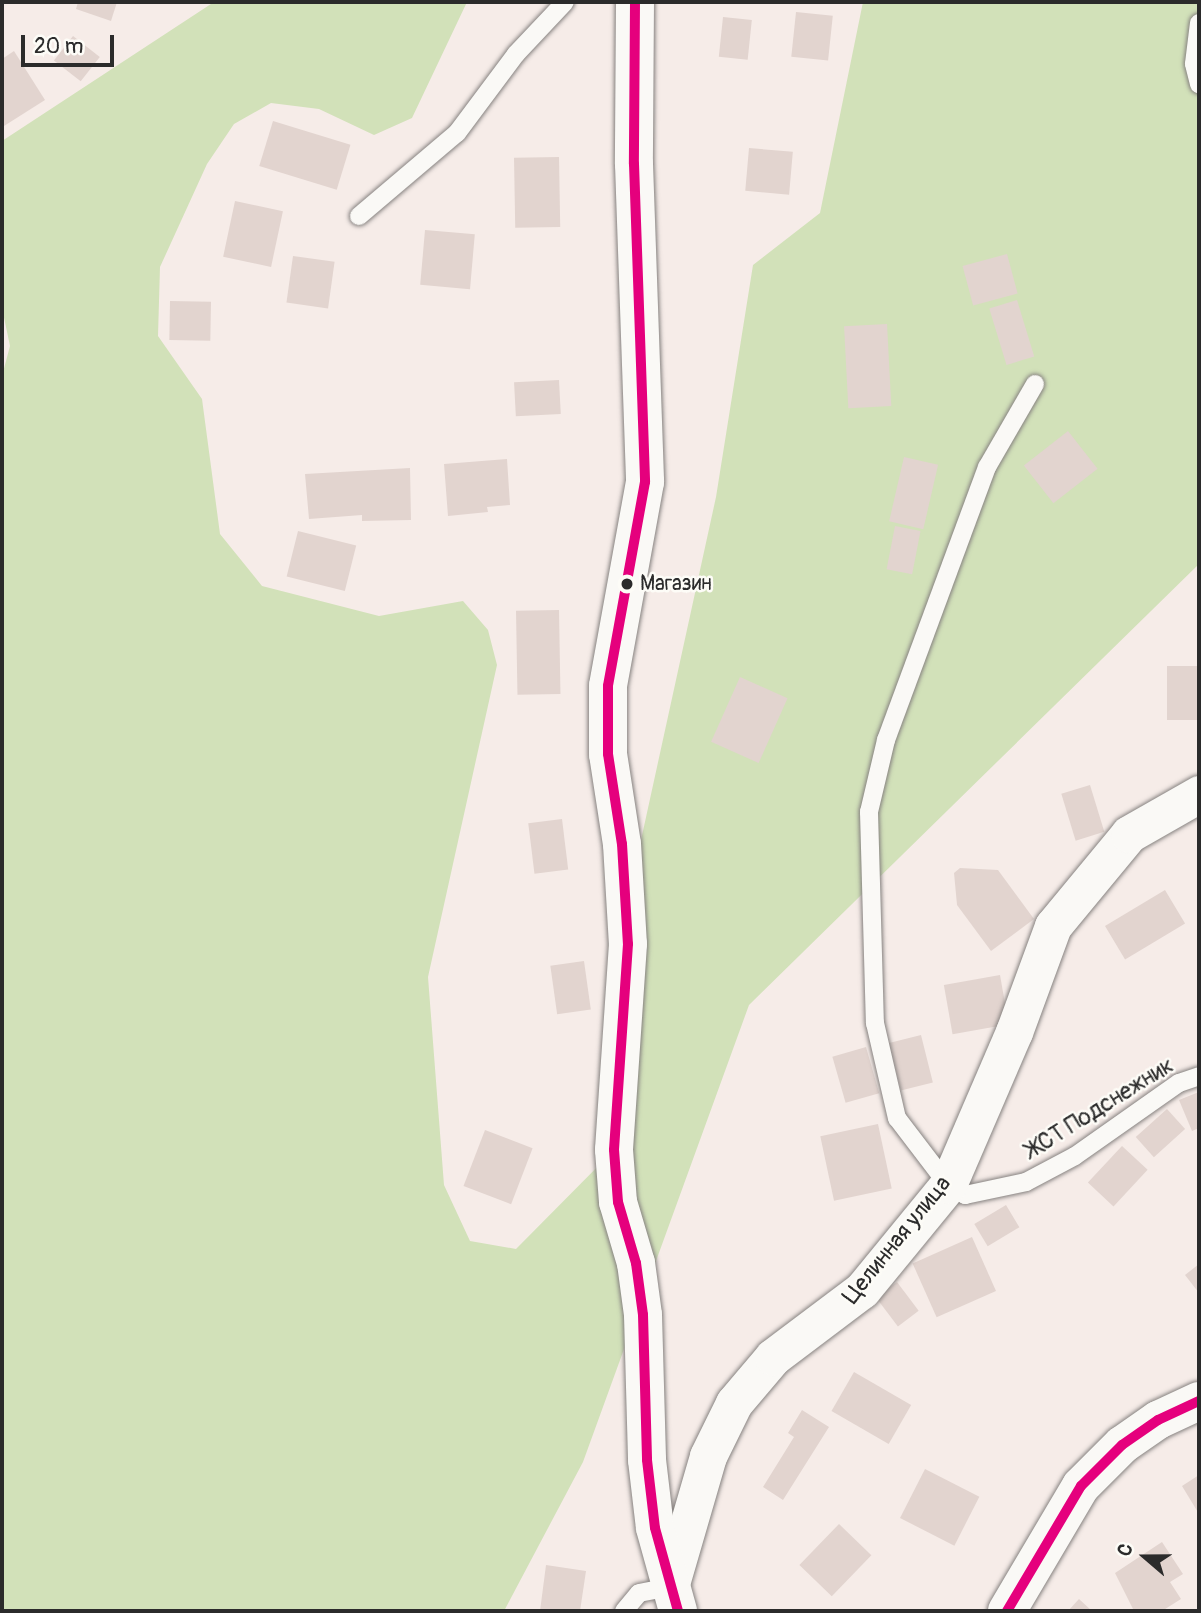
<!DOCTYPE html>
<html>
<head>
<meta charset="utf-8">
<style>
  body { margin:0 }
  #map { position:relative; width:1201px; height:1613px; overflow:hidden; background:#f6ece8; font-family:Pangolin,sans-serif }
  div>[style] { position:absolute }
  [style*='--x'] { left:calc(var(--x)*1px); top:calc(var(--y)*1px); width:calc(var(--w)*1px); rotate:calc(var(--a)*1deg) }
  .green>* { inset:0; background:#d2e1b9 }
  .building>* { inset:0; background:#e2d4cf; transform-origin:0 0 }
  .roads { filter:drop-shadow(0 0 2px #868280) drop-shadow(0 0 2px #868280) }
  .lane>* { height:18px; margin:-9px; padding:0 9px; transform-origin:9px; border-radius:9px; background:#faf9f6 }
  .street>* { height:37px; margin:-18.5px; padding:0 18.5px; transform-origin:18.5px; border-radius:18.5px; background:#faf9f6 }
  .secondary>* { height:38px; margin:-19px; padding:0 19px; transform-origin:19px; border-radius:19px; background:#faf9f6 }
  .bus-1>* { height:10px; margin:-5px; padding:0 5px; transform-origin:5px; border-radius:5px; background:#e5007d }
  .dots>* { width:19px; height:19px; translate:-50% -50%; box-sizing:border-box; border:4px solid #fdfcf7; border-radius:50% }
  span { translate:-50% -50%; white-space:nowrap; text-align:center; line-height:1.15; -webkit-text-stroke:5px #fdfcf7; paint-order:stroke }
  .bus-label { font-size:21px; color:#2b2b2b }
  .left { translate:0 -50%; text-align:left }
  .street-label { font-size:23px; color:#2b2b2b }
  .frame { position:absolute; inset:0; border:4px solid #2b2b2b; pointer-events:none }
  .north { position:absolute; left:1110px; top:1522px; width:70px; height:70px; -webkit-text-stroke:5px #fdfcf7; paint-order:stroke; rotate:290deg; font-size:19px; font-weight:700; line-height:28px; text-align:center; color:#2b2b2b }
  .north::after { content:''; display:block; margin:auto; width:24px; height:32px; background:#2b2b2b; clip-path:polygon(50% 0,100% 100%,50% 72%,0 100%) }
  .scale { position:absolute; left:21px; top:35px; width:93px; height:32px; box-sizing:border-box; border:4px solid #2b2b2b; border-top:0; padding-left:9px; font-size:21px; line-height:24px; white-space:nowrap; color:#2b2b2b; -webkit-text-stroke:5px #fdfcf7; paint-order:stroke }
</style>
</head>
<body>
<div id="map">
  <div class="green">
    <div style="clip-path:polygon(214px 2px,467px 2px,412px 118px,374px 135px,319px 109px,271px 103px,234px 124px,207px 164px,160px 267px,158px 336px,202px 399px,220px 534px,262px 586px,379px 616px,463px 601px,488px 630px,497px 665px,428px 977px,444px 1185px,470px 1241px,516px 1249px,620px 1144px,636px 863px,716px 497px,753px 265px,820px 213px,863px 2px,1199px 2px,1199px 564px,749px 1005px,583px 1462px,504px 1611px,2px 1611px,2px 376px,10px 346px,2px 308px,2px 141px)"></div>
  </div>
  <div class="building">
    <div style="clip-path:polygon(78px 2px,117px 2px,111px 21px,76px 9px)"></div>
    <div style="left:796px;top:12px;width:37px;height:45px;rotate:6deg"></div>
    <div style="left:723px;top:17px;width:29px;height:40px;rotate:6deg"></div>
    <div style="left:73px;top:36px;width:34px;height:31px;rotate:38deg"></div>
    <div style="clip-path:polygon(14px 51px,45px 100px,4px 126px,2px 59px)"></div>
    <div style="left:273px;top:121px;width:81px;height:47px;rotate:17deg"></div>
    <div style="left:749px;top:148px;width:44px;height:43px;rotate:5deg"></div>
    <div style="left:559px;top:157px;width:70px;height:45px;rotate:89deg"></div>
    <div style="left:235px;top:201px;width:49px;height:57px;rotate:12deg"></div>
    <div style="left:425px;top:230px;width:50px;height:55px;rotate:5deg"></div>
    <div style="left:1007px;top:254px;width:41px;height:46px;rotate:75deg"></div>
    <div style="left:293px;top:256px;width:42px;height:47px;rotate:8deg"></div>
    <div style="left:1017px;top:300px;width:59px;height:29px;rotate:73deg"></div>
    <div style="left:170px;top:301px;width:41px;height:39px;rotate:1deg"></div>
    <div style="left:887px;top:324px;width:82px;height:43px;rotate:87deg"></div>
    <div style="left:559px;top:380px;width:34px;height:45px;rotate:87deg"></div>
    <div style="left:1068px;top:431px;width:48px;height:56px;rotate:52deg"></div>
    <div style="left:904px;top:457px;width:35px;height:66px;rotate:13deg"></div>
    <div style="clip-path:polygon(507px 459px,510px 505px,487px 507px,488px 512px,448px 516px,444px 464px)"></div>
    <div style="clip-path:polygon(410px 468px,411px 520px,362px 521px,362px 515px,309px 519px,305px 474px)"></div>
    <div style="left:895px;top:526px;width:26px;height:44px;rotate:11deg"></div>
    <div style="left:298px;top:531px;width:60px;height:47px;rotate:14deg"></div>
    <div style="left:559px;top:610px;width:84px;height:43px;rotate:89deg"></div>
    <div style="left:1167px;top:666px;width:32px;height:54px"></div>
    <div style="left:740px;top:677px;width:52px;height:71px;rotate:24deg"></div>
    <div style="left:1090px;top:785px;width:49px;height:30px;rotate:73deg"></div>
    <div style="left:562px;top:819px;width:51px;height:34px;rotate:83deg"></div>
    <div style="clip-path:polygon(960px 868px,998px 870px,1034px 919px,991px 951px,957px 905px,954px 873px)"></div>
    <div style="left:1165px;top:890px;width:39px;height:70px;rotate:59deg"></div>
    <div style="left:584px;top:961px;width:49px;height:34px;rotate:82deg"></div>
    <div style="left:1000px;top:975px;width:50px;height:57px;rotate:80deg"></div>
    <div style="left:921px;top:1035px;width:49px;height:33px;rotate:76deg"></div>
    <div style="left:866px;top:1047px;width:48px;height:35px;rotate:74deg"></div>
    <div style="clip-path:polygon(1199px 1092px,1199px 1128px,1192px 1131px,1179px 1100px)"></div>
    <div style="left:1167px;top:1109px;width:27px;height:42px;rotate:48deg"></div>
    <div style="left:878px;top:1124px;width:66px;height:59px;rotate:78deg"></div>
    <div style="left:485px;top:1130px;width:51px;height:60px;rotate:21deg"></div>
    <div style="left:1122px;top:1146px;width:35px;height:50px;rotate:43deg"></div>
    <div style="left:1006px;top:1205px;width:26px;height:37px;rotate:59deg"></div>
    <div style="left:972px;top:1237px;width:59px;height:65px;rotate:66deg"></div>
    <div style="clip-path:polygon(1199px 1264px,1199px 1293px,1185px 1275px)"></div>
    <div style="left:897px;top:1282px;width:36px;height:26px;rotate:53deg"></div>
    <div style="left:854px;top:1372px;width:66px;height:45px;rotate:30deg"></div>
    <div style="clip-path:polygon(802px 1410px,829px 1427px,783px 1500px,763px 1487px,794px 1437px,788px 1433px)"></div>
    <div style="left:925px;top:1469px;width:61px;height:55px;rotate:27deg"></div>
    <div style="clip-path:polygon(1199px 1475px,1199px 1514px,1182px 1486px)"></div>
    <div style="left:839px;top:1524px;width:45px;height:57px;rotate:44deg"></div>
    <div style="clip-path:polygon(1162px 1542px,1183px 1574px,1170px 1582px,1181px 1599px,1162px 1611px,1134px 1611px,1115px 1573px)"></div>
    <div style="clip-path:polygon(546px 1565px,586px 1571px,580px 1611px,540px 1611px)"></div>
    <div style="clip-path:polygon(1079px 1599px,1092px 1611px,1068px 1611px)"></div>
  </div>
  <div class="roads">
    <div class="lane">
      <div style="--x:1199;--y:23;--w:41;--a:97"></div>
      <div style="--x:1194;--y:64;--w:21;--a:76"></div>
      <div style="--x:359;--y:216;--w:128;--a:-40.3"></div>
      <div style="--x:457;--y:133;--w:99;--a:-53.2"></div>
      <div style="--x:516;--y:54;--w:71;--a:-46.7"></div>
      <div style="--x:1035;--y:384;--w:96;--a:120"></div>
      <div style="--x:987;--y:467;--w:291;--a:110.3"></div>
      <div style="--x:886;--y:740;--w:74;--a:103.3"></div>
      <div style="--x:869;--y:812;--w:211;--a:88.4"></div>
      <div style="--x:875;--y:1023;--w:98;--a:77"></div>
      <div style="--x:897;--y:1118;--w:84;--a:52.7"></div>
      <div style="--x:948;--y:1185;--w:20;--a:30"></div>
      <div style="--x:965;--y:1195;--w:62;--a:-12"></div>
      <div style="--x:1026;--y:1182;--w:55;--a:-28"></div>
      <div style="--x:1075;--y:1156;--w:127;--a:-35.1"></div>
      <div style="--x:1179;--y:1083;--w:21;--a:-19"></div>
      <div style="--x:624;--y:1611;--w:23;--a:-50"></div>
      <div style="--x:639;--y:1593;--w:32;--a:-11"></div>
    </div>
    <div class="street">
      <div style="--x:670;--y:1587;--w:136;--a:-73.8"></div>
      <div style="--x:708;--y:1456;--w:59;--a:-63.9"></div>
      <div style="--x:734;--y:1403;--w:60;--a:-49.7"></div>
      <div style="--x:773;--y:1357;--w:111;--a:-37"></div>
      <div style="--x:862;--y:1290;--w:136;--a:-50.7"></div>
      <div style="--x:948;--y:1185;--w:167;--a:-66.7"></div>
      <div style="--x:1014;--y:1032;--w:113;--a:-69.8"></div>
      <div style="--x:1053;--y:926;--w:119;--a:-50.4"></div>
      <div style="--x:1129;--y:834;--w:81;--a:-29.7"></div>
    </div>
    <div class="secondary">
      <div style="--x:635;--y:2;--w:162;--a:90.4"></div>
      <div style="--x:634;--y:164;--w:318;--a:88"></div>
      <div style="--x:645;--y:482;--w:207;--a:100.3"></div>
      <div style="--x:608;--y:686;--w:68;--a:90"></div>
      <div style="--x:608;--y:754;--w:91;--a:81.2"></div>
      <div style="--x:622;--y:844;--w:100;--a:86.6"></div>
      <div style="--x:628;--y:944;--w:206;--a:93.9"></div>
      <div style="--x:614;--y:1150;--w:52;--a:85.6"></div>
      <div style="--x:618;--y:1202;--w:64;--a:73.6"></div>
      <div style="--x:636;--y:1263;--w:52;--a:82.3"></div>
      <div style="--x:643;--y:1315;--w:145;--a:88.4"></div>
      <div style="--x:647;--y:1460;--w:68;--a:83.3"></div>
      <div style="--x:655;--y:1528;--w:86;--a:74.5"></div>
      <div style="--x:1007;--y:1611;--w:145;--a:-59.4"></div>
      <div style="--x:1081;--y:1486;--w:58;--a:-45"></div>
      <div style="--x:1122;--y:1445;--w:44;--a:-34.8"></div>
      <div style="--x:1158;--y:1420;--w:45;--a:-24.9"></div>
    </div>
  </div>
  <div class="bus-1">
    <div style="--x:635;--y:2;--w:162;--a:90.4"></div>
    <div style="--x:634;--y:164;--w:318;--a:88"></div>
    <div style="--x:645;--y:482;--w:207;--a:100.3"></div>
    <div style="--x:608;--y:686;--w:68;--a:90"></div>
    <div style="--x:608;--y:754;--w:91;--a:81.2"></div>
    <div style="--x:622;--y:844;--w:100;--a:86.6"></div>
    <div style="--x:628;--y:944;--w:206;--a:93.9"></div>
    <div style="--x:614;--y:1150;--w:52;--a:85.6"></div>
    <div style="--x:618;--y:1202;--w:64;--a:73.6"></div>
    <div style="--x:636;--y:1263;--w:52;--a:82.3"></div>
    <div style="--x:643;--y:1315;--w:145;--a:88.4"></div>
    <div style="--x:647;--y:1460;--w:68;--a:83.3"></div>
    <div style="--x:655;--y:1528;--w:86;--a:74.5"></div>
    <div style="--x:1007;--y:1611;--w:145;--a:-59.4"></div>
    <div style="--x:1081;--y:1486;--w:58;--a:-45"></div>
    <div style="--x:1122;--y:1445;--w:44;--a:-34.8"></div>
    <div style="--x:1158;--y:1420;--w:45;--a:-24.9"></div>
  </div>
  <div class="dots">
    <div style="left:627px;top:584px;background:#2b2b2b"></div>
  </div>
  <div class="bus-label">
    <span class="left" style="left:640px;top:584px">Магазин</span>
  </div>
  <div class="street-label">
    <span style="left:1100px;top:1108px;rotate:-32deg">ЖСТ Подснежник</span>
    <span style="left:897px;top:1240px;rotate:-51deg">Целинная улица</span>
  </div>
  <div class="frame"></div>
  <div class="north">С</div>
  <div class="scale">20 m</div>
</div>
</body>
</html>
